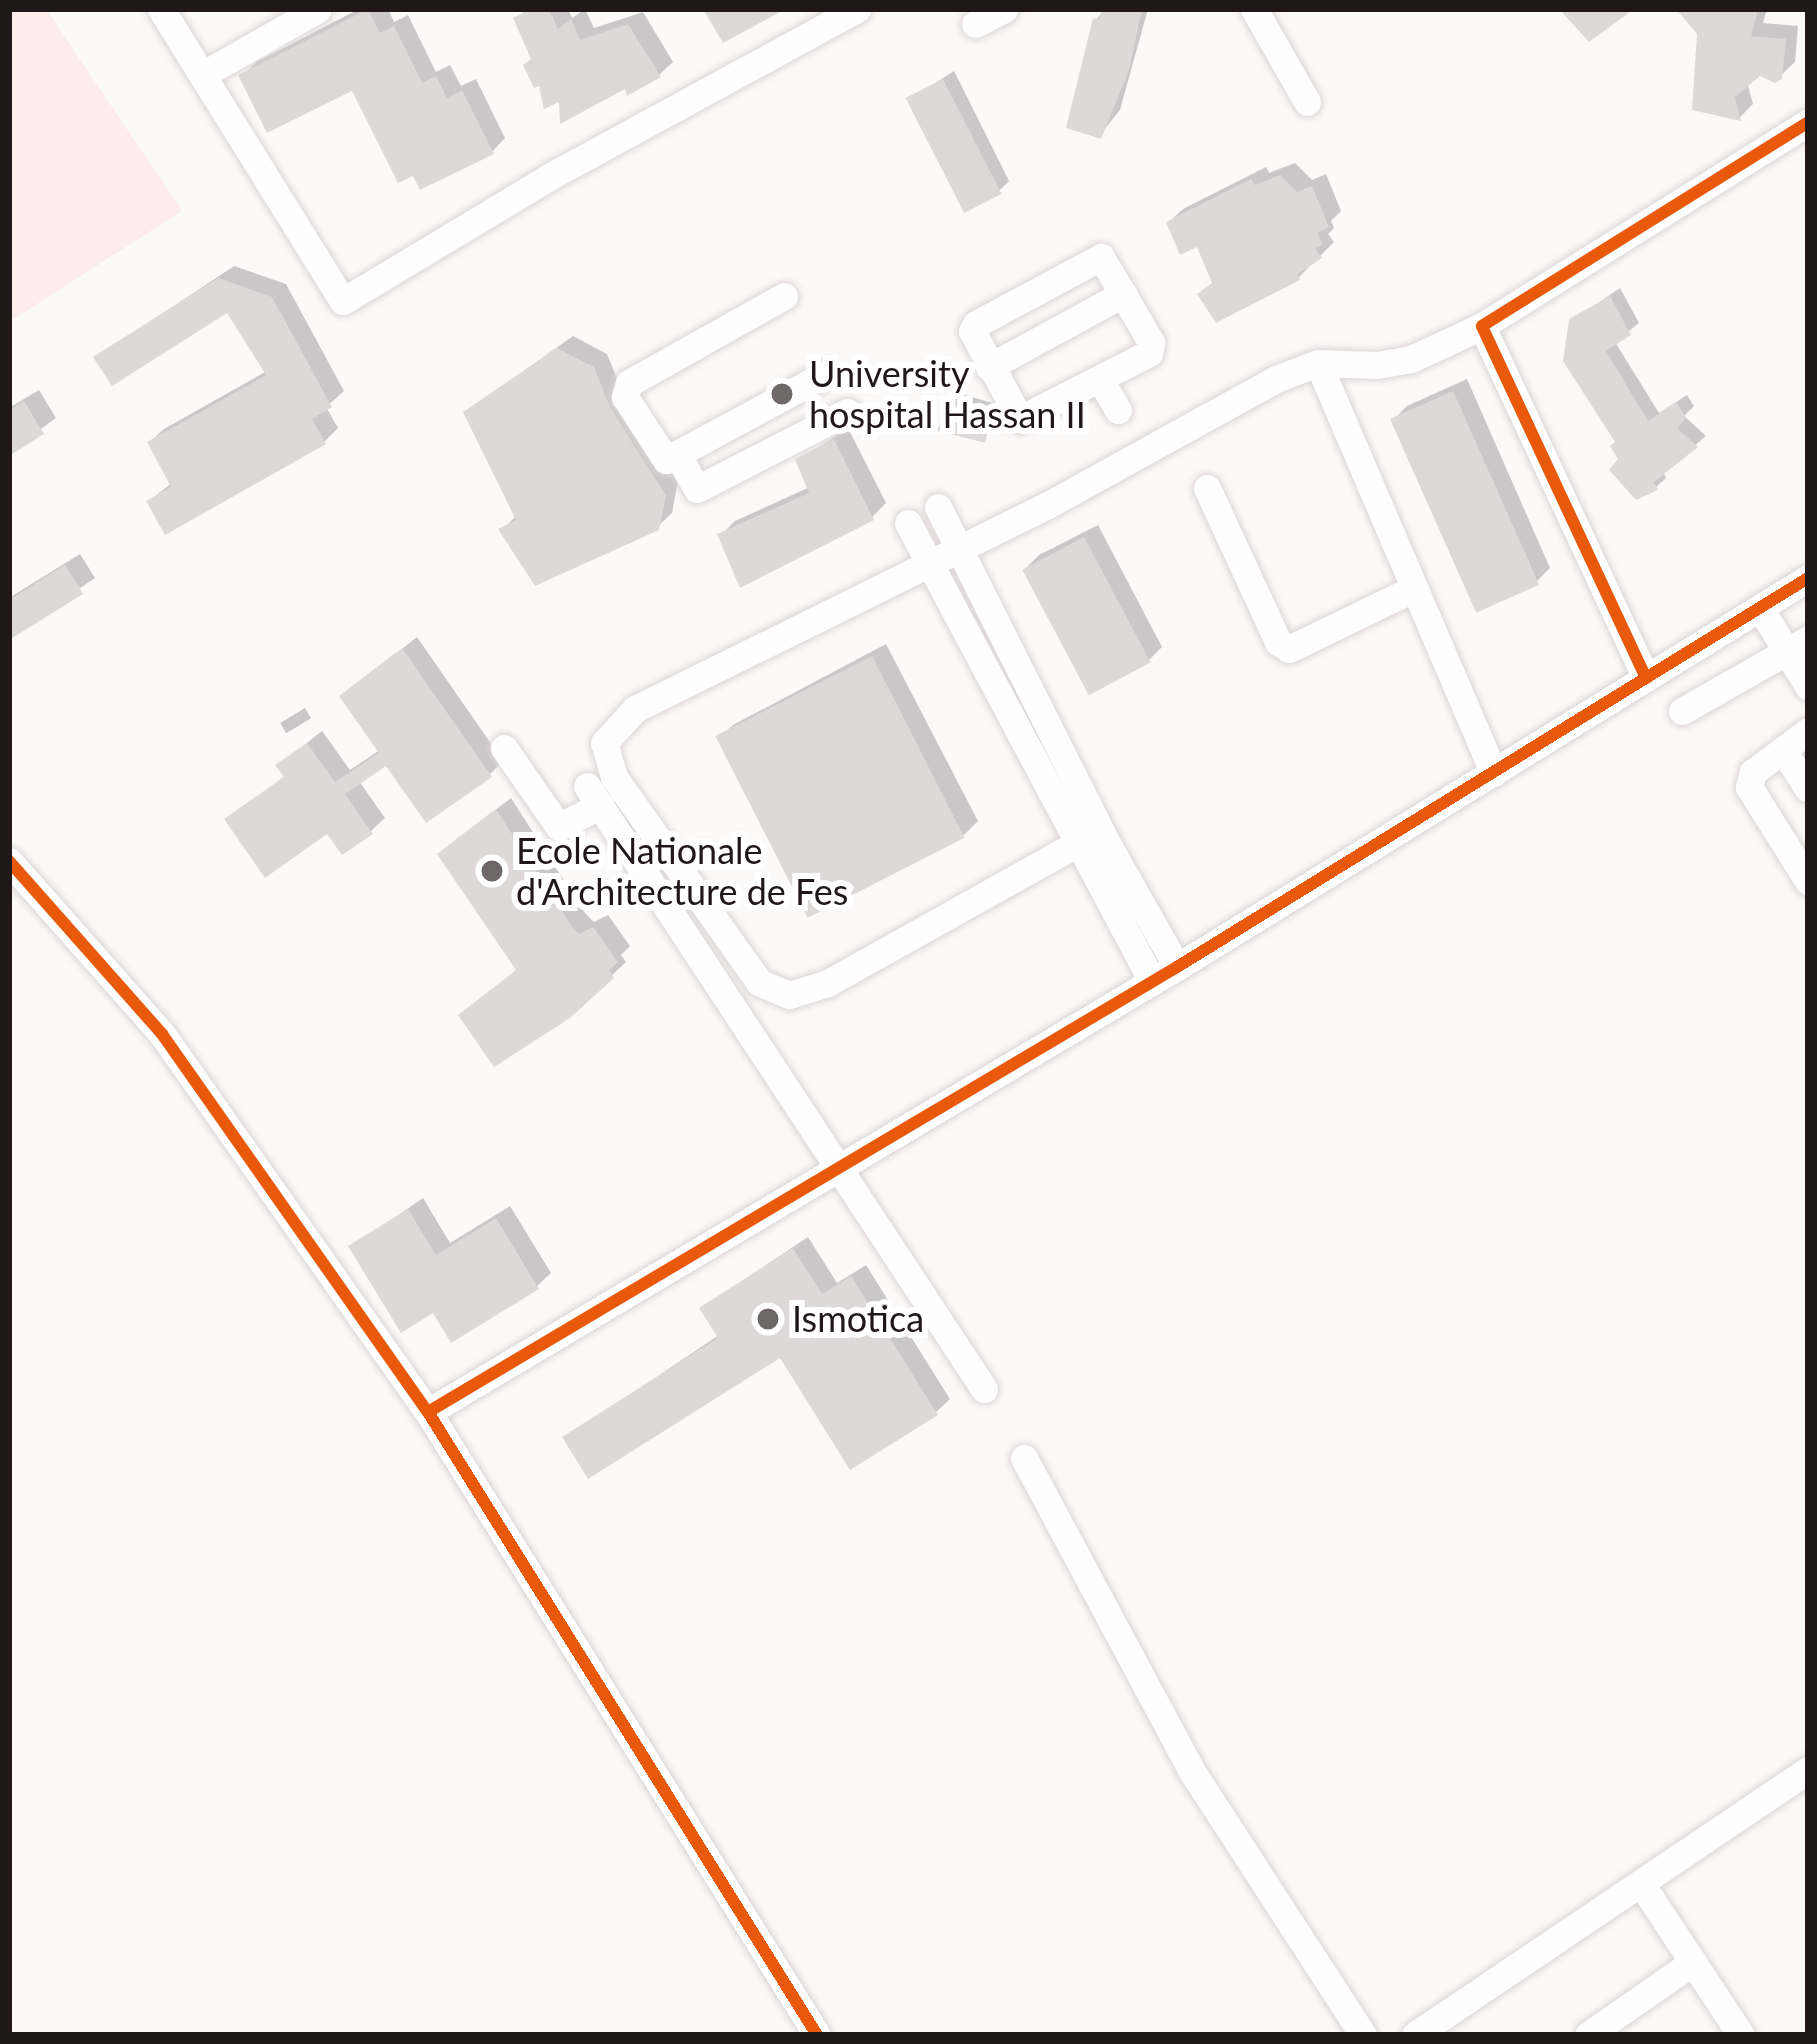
<!DOCTYPE html>
<html>
<head>
<meta charset="utf-8">
<style>
  body { margin:0 }
  #map { position:relative; width:1817px; height:2044px; overflow:hidden; background:#fcf9f9; font-family:Lato,sans-serif }
  div>[style] { position:absolute }
  [style*='--x'] { left:calc(var(--x)*1px); top:calc(var(--y)*1px); width:calc(var(--w)*1px); rotate:calc(var(--a)*1deg) }
  .green>* { inset:0; background:#fdecec }
  .shadow>* { inset:0; background:#0003; transform-origin:0 0 }
  .building>* { inset:0; background:#ded9d9; transform-origin:0 0 }
  .roads { filter:drop-shadow(0 0 3px #dcd6d6) drop-shadow(0 0 3px #dcd6d6) }
  .minor>* { height:27px; margin:-13.5px; padding:0 13.5px; transform-origin:13.5px; border-radius:13.5px; background:#fffefe }
  .cycleway>* { height:12px; margin:-6px; padding:0 6px; transform-origin:6px; border-radius:6px; background:#e8590c }
  .dots>* { width:33px; height:33px; translate:-50% -50%; box-sizing:border-box; border:6px solid #fff; border-radius:50% }
  span { translate:-50% -50%; white-space:nowrap; text-align:center; line-height:1.15; -webkit-text-stroke:12px #fff; paint-order:stroke }
  .poi-label { font-size:36px; color:#201818 }
  .left { translate:0 -50%; text-align:left }
  .frame { position:absolute; inset:0; border:12px solid #201818; pointer-events:none }
</style>
</head>
<body>
<div id="map">
  <div class="green">
    <div style="clip-path:polygon(9px 9px,46px 9px,182px 211px,9px 322px)"></div>
  </div>
  <div class="shadow">
    <div style="clip-path:polygon(359px 9px,388px 9px,394px 22px,408px 15px,436px 72px,450px 65px,461px 86px,476px 79px,505px 138px,492px 152px,354px 86px,242px 76px,256px 62px)"></div>
    <div style="clip-path:polygon(527px 9px,568px 9px,572px 18px,585px 9px,594px 28px,643px 12px,673px 62px,659px 75px,562px 98px,534px 58px,517px 19px)"></div>
    <div style="clip-path:polygon(1105px 9px,1148px 9px,1120px 110px,1100px 135px,1096px 20px)"></div>
    <div style="clip-path:polygon(1680px 9px,1767px 9px,1763px 23px,1798px 26px,1795px 62px,1780px 76px,1759px 72px,1747px 82px,1753px 104px,1740px 117px,1700px 33px)"></div>
    <div style="clip-path:polygon(954px 71px,1009px 181px,999px 191px,910px 99px)"></div>
    <div style="clip-path:polygon(1295px 163px,1312px 180px,1326px 174px,1341px 211px,1331px 221px,1334px 228px,1328px 234px,1334px 242px,1298px 278px,1214px 281px,1198px 243px,1169px 222px,1183px 209px,1266px 167px,1269px 173px)"></div>
    <div style="clip-path:polygon(234px 266px,286px 284px,344px 391px,326px 407px,338px 428px,324px 442px,149px 501px,173px 482px,150px 442px,164px 429px,267px 371px,228px 309px,97px 357px)"></div>
    <div style="clip-path:polygon(1620px 288px,1639px 323px,1615px 342px,1659px 413px,1687px 395px,1694px 406px,1684px 416px,1706px 436px,1663px 472px,1666px 478px,1656px 487px,1622px 460px,1572px 321px)"></div>
    <div style="clip-path:polygon(573px 336px,607px 354px,623px 393px,678px 481px,672px 513px,657px 527px,502px 530px,517px 515px,466px 412px)"></div>
    <div style="clip-path:polygon(1467px 379px,1550px 568px,1536px 582px,1393px 420px,1407px 406px)"></div>
    <div style="clip-path:polygon(39px 390px,56px 418px,9px 452px,9px 408px)"></div>
    <div style="clip-path:polygon(955px 392px,999px 405px,982px 441px,949px 398px)"></div>
    <div style="clip-path:polygon(848px 428px,886px 503px,872px 517px,721px 535px,735px 521px,810px 487px,799px 460px)"></div>
    <div style="clip-path:polygon(1098px 525px,1162px 647px,1148px 661px,1025px 569px,1039px 555px)"></div>
    <div style="clip-path:polygon(80px 554px,95px 578px,9px 636px,9px 598px)"></div>
    <div style="clip-path:polygon(417px 637px,503px 761px,490px 774px,387px 762px,359px 781px,385px 818px,371px 831px,228px 820px,286px 775px,279px 765px,322px 731px,350px 770px,380px 750px,343px 696px)"></div>
    <div style="clip-path:polygon(886px 644px,978px 821px,964px 835px,719px 738px,733px 725px)"></div>
    <div style="left:305px;top:708px;width:12px;height:29px;rotate:59deg"></div>
    <div style="clip-path:polygon(511px 798px,585px 913px,594px 922px,608px 915px,630px 946px,621px 955px,626px 962px,569px 1016px,519px 968px,454px 841px)"></div>
    <div style="clip-path:polygon(423px 1198px,450px 1243px,510px 1206px,551px 1273px,537px 1286px,434px 1309px,352px 1247px)"></div>
    <div style="clip-path:polygon(808px 1237px,837px 1283px,866px 1265px,950px 1399px,936px 1412px,781px 1354px,566px 1438px,719px 1335px,702px 1308px)"></div>
  </div>
  <div class="building">
    <div style="clip-path:polygon(368px 9px,380px 33px,394px 26px,422px 83px,436px 76px,447px 98px,462px 90px,494px 154px,420px 190px,413px 176px,398px 183px,352px 91px,267px 133px,238px 75px)"></div>
    <div style="clip-path:polygon(532px 9px,549px 9px,558px 29px,571px 19px,580px 40px,628px 24px,661px 77px,627px 96px,625px 89px,560px 124px,559px 102px,544px 109px,539px 86px,534px 88px,523px 65px,531px 59px,513px 18px)"></div>
    <div style="clip-path:polygon(703px 9px,786px 9px,723px 43px)"></div>
    <div style="clip-path:polygon(1102px 9px,1142px 9px,1129px 70px,1101px 139px,1066px 128px,1093px 18px,1099px 20px)"></div>
    <div style="clip-path:polygon(1559px 9px,1634px 9px,1589px 42px)"></div>
    <div style="clip-path:polygon(1676px 9px,1758px 9px,1751px 36px,1786px 39px,1782px 79px,1775px 83px,1760px 76px,1735px 97px,1741px 121px,1692px 110px,1697px 34px)"></div>
    <div style="left:943px;top:79px;width:129px;height:42px;rotate:63deg"></div>
    <div style="clip-path:polygon(1280px 175px,1297px 192px,1312px 186px,1329px 227px,1317px 233px,1323px 245px,1315px 248px,1322px 258px,1298px 274px,1300px 280px,1216px 323px,1197px 294px,1212px 283px,1197px 247px,1180px 255px,1166px 222px,1251px 179px,1255px 185px)"></div>
    <div style="clip-path:polygon(218px 278px,272px 297px,332px 407px,312px 419px,326px 444px,165px 535px,146px 501px,171px 487px,147px 442px,266px 375px,227px 313px,112px 386px,93px 357px)"></div>
    <div style="clip-path:polygon(1610px 296px,1631px 335px,1606px 351px,1648px 421px,1676px 402px,1686px 418px,1677px 428px,1698px 447px,1654px 482px,1658px 490px,1636px 500px,1609px 470px,1618px 459px,1610px 446px,1615px 442px,1563px 361px,1569px 319px)"></div>
    <div style="clip-path:polygon(557px 348px,594px 367px,610px 407px,666px 496px,659px 530px,535px 586px,498px 529px,516px 520px,463px 412px)"></div>
    <div style="left:1453px;top:391px;width:212px;height:69px;rotate:66deg"></div>
    <div style="left:946px;top:397px;width:49px;height:35px;rotate:14deg"></div>
    <div style="clip-path:polygon(24px 401px,44px 434px,9px 456px,9px 410px)"></div>
    <div style="clip-path:polygon(834px 439px,874px 520px,740px 588px,717px 534px,809px 493px,795px 459px)"></div>
    <div style="left:1084px;top:537px;width:142px;height:70px;rotate:62deg"></div>
    <div style="clip-path:polygon(65px 565px,83px 594px,9px 640px,9px 600px)"></div>
    <div style="clip-path:polygon(402px 648px,492px 777px,426px 823px,386px 766px,345px 794px,373px 834px,342px 855px,327px 834px,265px 878px,224px 819px,284px 777px,275px 765px,307px 743px,335px 782px,379px 753px,339px 696px)"></div>
    <div style="left:872px;top:656px;width:204px;height:176px;rotate:63deg"></div>
    <div style="clip-path:polygon(496px 809px,572px 927px,579px 934px,593px 927px,618px 962px,609px 970px,614px 978px,570px 1018px,494px 1067px,458px 1015px,516px 970px,437px 854px)"></div>
    <div style="clip-path:polygon(408px 1209px,436px 1255px,496px 1218px,539px 1289px,451px 1343px,433px 1313px,401px 1333px,348px 1246px)"></div>
    <div style="clip-path:polygon(793px 1248px,822px 1294px,851px 1276px,938px 1415px,850px 1470px,780px 1358px,588px 1479px,562px 1437px,718px 1338px,699px 1308px)"></div>
  </div>
  <div class="roads">
    <div class="minor">
      <div style="--x:161;--y:9;--w:344;--a:58.1"></div>
      <div style="--x:343;--y:301;--w:240;--a:-31"></div>
      <div style="--x:549;--y:177;--w:351;--a:-28.6"></div>
      <div style="--x:1254;--y:9;--w:107;--a:60.3"></div>
      <div style="--x:975;--y:24;--w:33;--a:-27"></div>
      <div style="--x:202;--y:75;--w:133;--a:-29.6"></div>
      <div style="--x:1101;--y:257;--w:99;--a:59.5"></div>
      <div style="--x:1151;--y:342;--w:11;--a:100"></div>
      <div style="--x:1149;--y:353;--w:145;--a:152.9"></div>
      <div style="--x:1020;--y:419;--w:100;--a:-118.6"></div>
      <div style="--x:972;--y:331;--w:8;--a:-60"></div>
      <div style="--x:976;--y:324;--w:142;--a:-28.2"></div>
      <div style="--x:784;--y:296;--w:178;--a:150.7"></div>
      <div style="--x:629;--y:383;--w:15;--a:106"></div>
      <div style="--x:625;--y:397;--w:75;--a:56.9"></div>
      <div style="--x:666;--y:460;--w:182;--a:-28.3"></div>
      <div style="--x:1318;--y:363;--w:446;--a:66.8"></div>
      <div style="--x:989;--y:367;--w:153;--a:-28.6"></div>
      <div style="--x:1100;--y:379;--w:36;--a:60"></div>
      <div style="--x:677;--y:454;--w:40;--a:60.3"></div>
      <div style="--x:697;--y:489;--w:169;--a:-27.2"></div>
      <div style="--x:1207;--y:488;--w:170;--a:65.2"></div>
      <div style="--x:1278;--y:642;--w:13;--a:32"></div>
      <div style="--x:1289;--y:649;--w:138;--a:-25.8"></div>
      <div style="--x:938;--y:507;--w:378;--a:63.3"></div>
      <div style="--x:1108;--y:845;--w:140;--a:60.5"></div>
      <div style="--x:908;--y:523;--w:519;--a:61.95"></div>
      <div style="--x:1760;--y:608;--w:92;--a:58.4"></div>
      <div style="--x:1646;--y:678;--w:388;--a:-115"></div>
      <div style="--x:1482;--y:326;--w:385;--a:-32"></div>
      <div style="--x:1682;--y:711;--w:145;--a:-29.7"></div>
      <div style="--x:1808;--y:731;--w:69;--a:143.3"></div>
      <div style="--x:1753;--y:772;--w:16;--a:105"></div>
      <div style="--x:1749;--y:787;--w:111;--a:57.9"></div>
      <div style="--x:504;--y:748;--w:96;--a:55.2"></div>
      <div style="--x:559;--y:827;--w:47;--a:-28.2"></div>
      <div style="--x:1783;--y:750;--w:46;--a:57.3"></div>
      <div style="--x:587;--y:786;--w:722;--a:56.64"></div>
      <div style="--x:1078;--y:843;--w:287;--a:150.8"></div>
      <div style="--x:828;--y:983;--w:41;--a:162.9"></div>
      <div style="--x:789;--y:995;--w:33;--a:-157"></div>
      <div style="--x:759;--y:982;--w:251;--a:-125.3"></div>
      <div style="--x:614;--y:777;--w:35;--a:-106"></div>
      <div style="--x:604;--y:743;--w:46;--a:-47.6"></div>
      <div style="--x:635;--y:709;--w:458;--a:-26.3"></div>
      <div style="--x:1046;--y:506;--w:263;--a:-28.9"></div>
      <div style="--x:1276;--y:379;--w:45;--a:-20.9"></div>
      <div style="--x:1318;--y:363;--w:59;--a:1.9"></div>
      <div style="--x:1377;--y:365;--w:35;--a:-10"></div>
      <div style="--x:1411;--y:359;--w:78;--a:-24.9"></div>
      <div style="--x:9;--y:861;--w:231;--a:48.5"></div>
      <div style="--x:162;--y:1034;--w:462;--a:54.9"></div>
      <div style="--x:428;--y:1412;--w:734;--a:58.02"></div>
      <div style="--x:428;--y:1412;--w:871;--a:-30.72"></div>
      <div style="--x:1177;--y:967;--w:741;--a:-31.65"></div>
      <div style="--x:1024;--y:1458;--w:354;--a:61.8"></div>
      <div style="--x:1191;--y:1770;--w:316;--a:57"></div>
      <div style="--x:1642;--y:1885;--w:180;--a:56.6"></div>
      <div style="--x:1415;--y:2035;--w:474;--a:-34"></div>
      <div style="--x:1588;--y:2035;--w:128;--a:-34.8"></div>
    </div>
  </div>
  <div class="cycleway">
    <div style="--x:1646;--y:678;--w:388;--a:-115"></div>
    <div style="--x:1482;--y:326;--w:385;--a:-32"></div>
    <div style="--x:9;--y:861;--w:231;--a:48.5"></div>
    <div style="--x:162;--y:1034;--w:462;--a:54.9"></div>
    <div style="--x:428;--y:1412;--w:734;--a:58.02"></div>
    <div style="--x:428;--y:1412;--w:871;--a:-30.72"></div>
    <div style="--x:1177;--y:967;--w:741;--a:-31.65"></div>
  </div>
  <div class="dots">
    <div style="left:782px;top:394px;background:#6d6767"></div>
    <div style="left:492px;top:871px;background:#6d6767"></div>
    <div style="left:768px;top:1319px;background:#6d6767"></div>
  </div>
  <div class="poi-label">
    <span class="left" style="left:809px;top:394px">University<br>hospital Hassan II</span>
    <span class="left" style="left:516px;top:871px">Ecole Nationale<br>d'Architecture de Fes</span>
    <span class="left" style="left:792px;top:1319px">Ismotica</span>
  </div>
  <div class="frame"></div>
</div>
</body>
</html>
